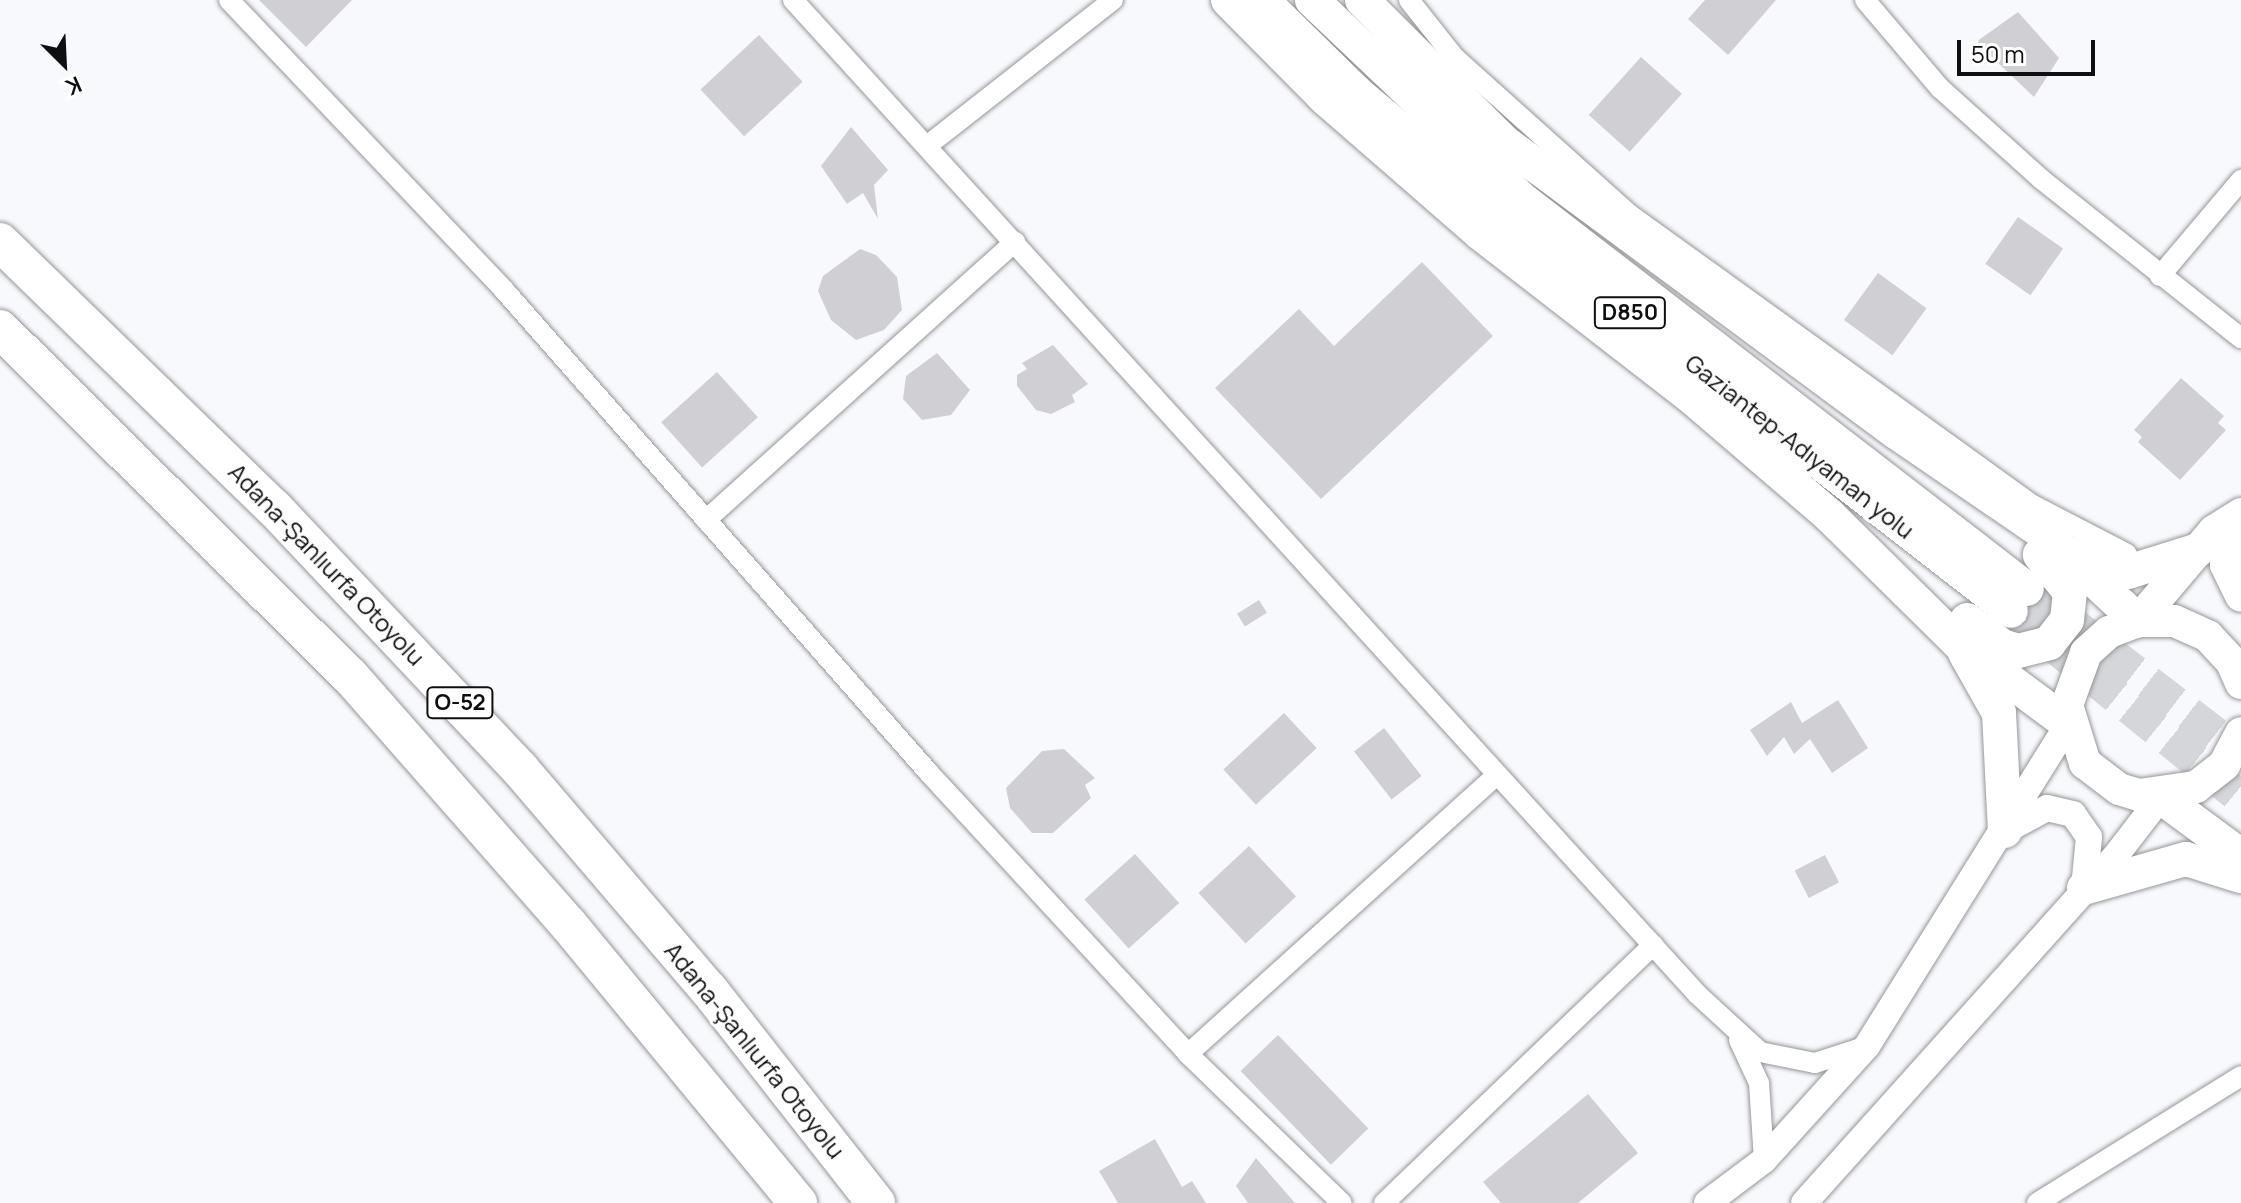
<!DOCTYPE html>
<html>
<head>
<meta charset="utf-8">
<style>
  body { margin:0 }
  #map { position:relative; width:2241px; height:1203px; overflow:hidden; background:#f8f9fd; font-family:Manrope,sans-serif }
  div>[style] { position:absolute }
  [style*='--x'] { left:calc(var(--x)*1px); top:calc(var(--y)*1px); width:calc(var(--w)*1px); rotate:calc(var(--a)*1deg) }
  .building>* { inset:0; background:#d0d0d4; transform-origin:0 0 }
  .trunk-tunnel>* { height:34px; margin-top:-17px; transform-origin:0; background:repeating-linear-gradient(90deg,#d5d6d9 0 34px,transparent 0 51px) }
  .roads { filter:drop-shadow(0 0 2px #959699) drop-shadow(0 0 2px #959699) }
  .minor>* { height:20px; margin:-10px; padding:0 10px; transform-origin:10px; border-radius:10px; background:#fff }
  .tertiary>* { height:26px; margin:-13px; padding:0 13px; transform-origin:13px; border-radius:13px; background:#fff }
  .primary>* { height:32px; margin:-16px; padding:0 16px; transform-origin:16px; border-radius:16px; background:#fff }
  .trunk>* { height:34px; margin:-17px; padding:0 17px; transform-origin:17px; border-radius:17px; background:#fff }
  .motorway>* { height:38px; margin:-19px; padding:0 19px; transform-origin:19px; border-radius:19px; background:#fff }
  span { translate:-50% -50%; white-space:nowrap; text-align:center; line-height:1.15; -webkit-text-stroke:6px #fff; paint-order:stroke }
  .shield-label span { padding:2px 6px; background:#fff; border:2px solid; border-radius:6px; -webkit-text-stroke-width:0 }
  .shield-label { font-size:22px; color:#0e0f10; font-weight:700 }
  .street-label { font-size:24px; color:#0e0f10 }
  .north { position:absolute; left:24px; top:24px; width:80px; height:80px; -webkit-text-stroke:6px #fff; paint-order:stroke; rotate:156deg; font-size:22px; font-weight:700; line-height:32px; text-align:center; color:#0e0f10 }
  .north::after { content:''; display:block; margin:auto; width:28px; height:36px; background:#0e0f10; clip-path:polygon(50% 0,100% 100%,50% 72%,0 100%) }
  .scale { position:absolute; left:1957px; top:40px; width:138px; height:36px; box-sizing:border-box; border:4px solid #0e0f10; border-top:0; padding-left:10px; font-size:24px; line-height:28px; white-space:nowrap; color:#0e0f10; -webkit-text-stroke:6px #fff; paint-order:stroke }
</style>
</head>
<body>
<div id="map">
  <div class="building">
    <div style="clip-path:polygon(259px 0,352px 0,306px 47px)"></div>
    <div style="clip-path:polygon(1705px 0,1776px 0,1728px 55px,1688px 19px)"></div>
    <div style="clip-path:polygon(2018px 12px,2059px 58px,2034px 97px,1976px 42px)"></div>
    <div style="left:759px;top:35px;width:64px;height:80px;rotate:47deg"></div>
    <div style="left:1641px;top:57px;width:55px;height:78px;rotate:42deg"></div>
    <div style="clip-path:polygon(851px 127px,888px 170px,874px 185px,878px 219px,863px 193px,847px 204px,821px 166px)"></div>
    <div style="left:2018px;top:217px;width:55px;height:57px;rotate:35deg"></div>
    <div style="clip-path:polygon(860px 249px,876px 255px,897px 277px,902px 310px,884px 330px,856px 340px,831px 320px,818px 291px,823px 276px)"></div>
    <div style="clip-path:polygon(1422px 262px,1493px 336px,1321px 499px,1215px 388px,1299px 309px,1334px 346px)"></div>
    <div style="left:1878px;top:273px;width:60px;height:58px;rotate:36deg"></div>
    <div style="clip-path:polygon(1053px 345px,1088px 384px,1072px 395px,1075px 402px,1051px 414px,1036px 410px,1017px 386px,1017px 375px,1027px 369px,1022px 363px)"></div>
    <div style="clip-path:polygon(937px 353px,970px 390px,951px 415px,922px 420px,903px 399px,906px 376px)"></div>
    <div style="left:717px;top:372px;width:61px;height:75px;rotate:48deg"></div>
    <div style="clip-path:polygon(2181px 378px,2224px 416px,2218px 423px,2226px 430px,2180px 480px,2138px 442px,2142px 437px,2134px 430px)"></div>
    <div style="left:1259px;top:600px;width:15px;height:26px;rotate:58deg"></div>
    <div style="clip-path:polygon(1838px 700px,1868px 748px,1832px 773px,1810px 739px,1794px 754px,1784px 737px,1767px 756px,1750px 730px,1791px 702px,1802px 723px)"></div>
    <div style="left:1284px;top:713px;width:48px;height:83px;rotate:47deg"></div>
    <div style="left:1384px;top:728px;width:61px;height:38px;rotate:52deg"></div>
    <div style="clip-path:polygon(1064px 749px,1095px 778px,1085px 785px,1091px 798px,1053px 833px,1032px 833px,1010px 808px,1006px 788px,1042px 751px)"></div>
    <div style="left:1249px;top:846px;width:69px;height:69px;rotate:47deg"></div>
    <div style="left:1135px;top:854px;width:66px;height:68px;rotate:48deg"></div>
    <div style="left:1825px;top:855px;width:31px;height:34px;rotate:63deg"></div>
    <div style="left:1278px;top:1035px;width:130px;height:52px;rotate:46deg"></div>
    <div style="clip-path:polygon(1588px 1094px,1638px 1153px,1578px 1203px,1501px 1203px,1483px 1182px)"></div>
    <div style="clip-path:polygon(1155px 1139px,1182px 1187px,1192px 1181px,1206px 1203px,1118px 1203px,1099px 1171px)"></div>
    <div style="clip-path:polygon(1256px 1158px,1295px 1203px,1248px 1203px,1236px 1186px)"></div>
  </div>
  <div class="trunk-tunnel">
    <div style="--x:2027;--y:589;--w:270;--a:37.6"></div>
    <div style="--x:2011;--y:611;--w:296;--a:39.1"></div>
  </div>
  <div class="roads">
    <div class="minor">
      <div style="--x:229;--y:0;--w:400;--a:46.5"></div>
      <div style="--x:504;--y:290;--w:643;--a:48.65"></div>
      <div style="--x:929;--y:773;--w:382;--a:47.3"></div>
      <div style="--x:1188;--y:1054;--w:214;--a:44.1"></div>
      <div style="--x:793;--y:0;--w:1344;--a:47.71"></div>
      <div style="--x:1697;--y:994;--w:86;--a:42.6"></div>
      <div style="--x:1760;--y:1052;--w:56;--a:11.3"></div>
      <div style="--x:1815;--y:1063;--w:55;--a:-18.1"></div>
      <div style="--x:1409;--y:0;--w:74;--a:51.6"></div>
      <div style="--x:1455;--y:58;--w:234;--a:41.9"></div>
      <div style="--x:1629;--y:214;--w:498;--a:35.8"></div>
      <div style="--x:2033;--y:505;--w:106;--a:27.5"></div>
      <div style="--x:1865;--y:0;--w:116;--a:49.6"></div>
      <div style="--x:1940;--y:88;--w:136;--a:42"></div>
      <div style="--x:2041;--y:179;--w:256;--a:38.5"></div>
      <div style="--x:928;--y:145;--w:235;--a:-38.1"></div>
      <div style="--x:2160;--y:276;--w:126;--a:-49.8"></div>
      <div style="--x:706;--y:520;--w:416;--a:-42"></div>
      <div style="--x:1739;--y:1040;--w:47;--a:65.1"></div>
      <div style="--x:1759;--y:1083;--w:77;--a:86.3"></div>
      <div style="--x:1188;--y:1054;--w:416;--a:-42.1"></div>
      <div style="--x:1384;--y:1203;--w:373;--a:-43.8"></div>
      <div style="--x:2037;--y:1203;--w:240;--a:-31.9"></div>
    </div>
    <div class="tertiary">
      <div style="--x:2008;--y:829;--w:44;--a:-28.3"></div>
      <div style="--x:2047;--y:808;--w:27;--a:13"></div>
      <div style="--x:2073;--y:814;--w:28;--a:55"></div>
      <div style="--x:2089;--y:837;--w:51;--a:95.6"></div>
      <div style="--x:1707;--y:1203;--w:71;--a:-37"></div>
      <div style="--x:1764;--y:1160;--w:154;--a:-47.9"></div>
      <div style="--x:1867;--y:1046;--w:380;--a:-58"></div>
      <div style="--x:1804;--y:1203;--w:464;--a:-48.1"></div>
      <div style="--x:2114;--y:858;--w:77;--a:-52.4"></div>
    </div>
    <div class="primary">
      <div style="--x:2231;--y:525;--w:40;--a:97.1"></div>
      <div style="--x:2226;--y:565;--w:34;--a:64"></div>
      <div style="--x:2138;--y:621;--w:118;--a:-49.8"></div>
      <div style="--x:2214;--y:531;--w:32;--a:-32"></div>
      <div style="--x:2241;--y:683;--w:24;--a:-114"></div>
      <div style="--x:2231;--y:661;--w:34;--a:-133"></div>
      <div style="--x:2208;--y:636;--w:37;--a:-156"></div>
      <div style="--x:2174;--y:621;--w:36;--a:180"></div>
      <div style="--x:2138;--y:621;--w:31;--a:159"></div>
      <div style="--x:2109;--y:632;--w:31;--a:138"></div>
      <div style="--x:2086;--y:653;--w:55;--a:110.1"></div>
      <div style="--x:2067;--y:705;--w:61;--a:72.8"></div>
      <div style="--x:2085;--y:763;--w:43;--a:37.4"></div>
      <div style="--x:2119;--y:789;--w:21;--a:17"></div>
      <div style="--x:2139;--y:795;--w:58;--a:-8"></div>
      <div style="--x:2196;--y:787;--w:36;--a:-38"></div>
      <div style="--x:2224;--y:765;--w:36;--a:-62"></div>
    </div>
    <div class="trunk">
      <div style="--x:1228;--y:0;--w:139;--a:45.3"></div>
      <div style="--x:1326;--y:99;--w:204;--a:41"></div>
      <div style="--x:1480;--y:233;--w:271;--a:37.8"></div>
      <div style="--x:1694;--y:399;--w:179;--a:40.7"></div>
      <div style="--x:1830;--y:516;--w:181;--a:44.6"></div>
      <div style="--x:1959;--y:643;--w:136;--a:36.6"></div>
      <div style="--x:1262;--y:0;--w:134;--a:44.4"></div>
      <div style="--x:1358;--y:94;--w:214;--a:39.9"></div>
      <div style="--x:1522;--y:231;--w:619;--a:37.85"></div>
      <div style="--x:1312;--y:0;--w:292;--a:43.5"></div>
      <div style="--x:1524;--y:201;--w:635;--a:37.65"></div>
      <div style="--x:1362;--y:0;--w:201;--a:45"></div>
      <div style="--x:1504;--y:142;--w:488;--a:36.5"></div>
      <div style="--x:1896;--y:432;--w:181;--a:34.4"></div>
      <div style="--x:2045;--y:534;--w:127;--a:43.1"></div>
      <div style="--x:2078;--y:554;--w:53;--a:19.8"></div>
      <div style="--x:2128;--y:572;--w:73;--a:-17.4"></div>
      <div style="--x:1967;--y:620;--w:44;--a:36.6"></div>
      <div style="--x:2002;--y:646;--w:17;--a:17"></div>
      <div style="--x:2018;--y:651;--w:32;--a:-14"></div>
      <div style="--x:2049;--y:643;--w:29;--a:-52"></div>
      <div style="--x:2067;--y:620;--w:28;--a:-84"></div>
      <div style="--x:2070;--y:592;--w:48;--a:-129"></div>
      <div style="--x:1965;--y:653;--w:69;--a:60.5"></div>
      <div style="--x:1999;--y:713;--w:118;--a:87.1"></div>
      <div style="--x:2161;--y:797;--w:99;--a:36.4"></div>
      <div style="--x:2084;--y:888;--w:106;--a:-15.9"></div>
      <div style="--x:2186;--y:859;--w:58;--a:17.2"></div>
    </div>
    <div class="motorway">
      <div style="--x:0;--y:242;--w:382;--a:44.2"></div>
      <div style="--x:274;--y:508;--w:359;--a:46.7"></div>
      <div style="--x:520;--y:769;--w:291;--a:49.5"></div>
      <div style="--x:709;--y:990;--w:271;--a:51.9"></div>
      <div style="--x:0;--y:329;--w:493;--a:44.8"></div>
      <div style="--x:350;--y:676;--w:330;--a:48.7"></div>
      <div style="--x:568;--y:924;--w:362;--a:50.5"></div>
    </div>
  </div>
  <div class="shield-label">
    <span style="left:1630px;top:313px">D850</span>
    <span style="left:460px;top:703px">O-52</span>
  </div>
  <div class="street-label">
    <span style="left:1800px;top:446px;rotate:38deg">Gaziantep-Adıyaman yolu</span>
    <span style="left:327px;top:564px;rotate:46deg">Adana-Şanlıurfa Otoyolu</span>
    <span style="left:755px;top:1050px;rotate:51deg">Adana-Şanlıurfa Otoyolu</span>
  </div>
  <div class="north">K</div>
  <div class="scale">50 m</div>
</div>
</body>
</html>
